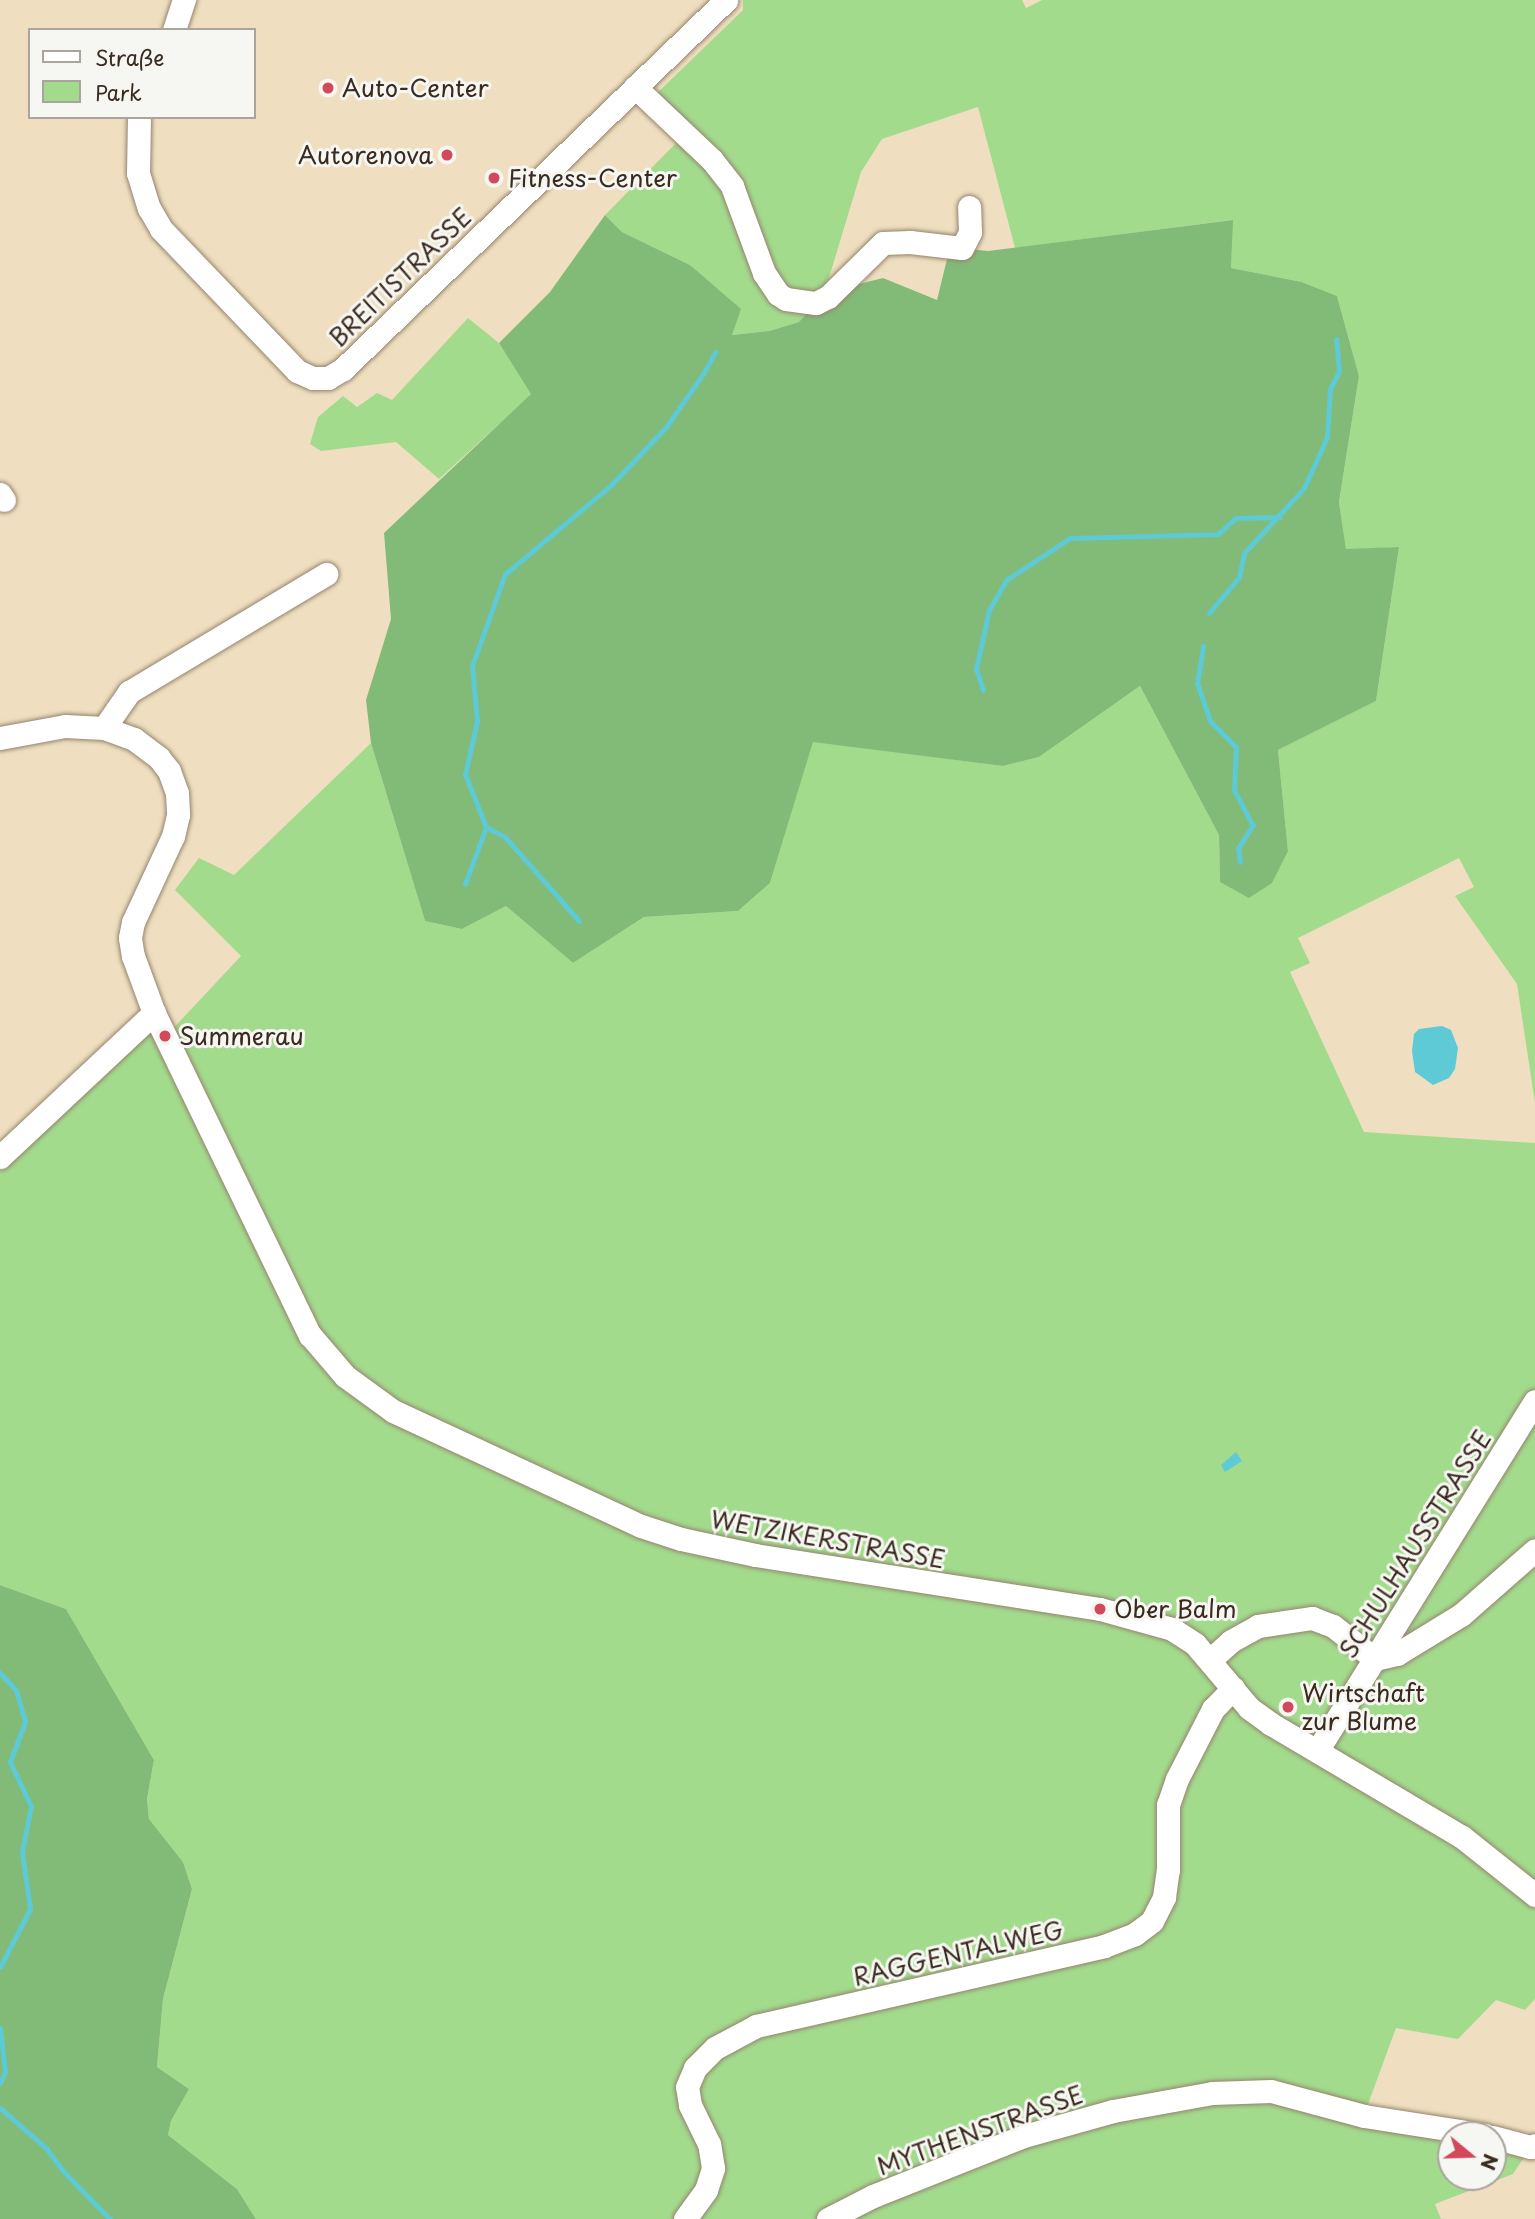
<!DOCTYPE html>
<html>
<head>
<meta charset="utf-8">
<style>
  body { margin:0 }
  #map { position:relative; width:1535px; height:2219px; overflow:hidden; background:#efdfc0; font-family:"Playpen Sans",sans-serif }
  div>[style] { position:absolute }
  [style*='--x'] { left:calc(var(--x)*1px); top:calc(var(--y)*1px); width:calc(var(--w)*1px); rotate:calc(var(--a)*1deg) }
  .green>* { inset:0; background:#a3db8d }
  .forest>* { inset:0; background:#82bb78 }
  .water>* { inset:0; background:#5dcad5 }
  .stream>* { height:5px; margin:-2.5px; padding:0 2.5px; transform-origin:2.5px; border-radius:2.5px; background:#5dcad5 }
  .roads { filter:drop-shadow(0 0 2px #95846f) drop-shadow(0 0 2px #95846f) }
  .minor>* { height:23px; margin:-11.5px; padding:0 11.5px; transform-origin:11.5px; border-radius:11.5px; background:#fff }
  .dots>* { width:19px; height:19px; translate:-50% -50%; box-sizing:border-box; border:4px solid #f6f6f2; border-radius:50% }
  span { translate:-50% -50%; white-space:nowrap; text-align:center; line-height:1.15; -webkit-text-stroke:6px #f6f6f2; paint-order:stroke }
  .poi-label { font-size:24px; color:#3b2a1e }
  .left { translate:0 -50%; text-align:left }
  .right { translate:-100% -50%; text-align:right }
  .street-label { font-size:24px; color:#3b2a1e }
  .legend { position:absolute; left:28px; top:28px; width:228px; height:91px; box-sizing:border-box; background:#f6f6f2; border:2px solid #aba49d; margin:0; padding:9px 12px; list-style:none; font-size:21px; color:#3b2a1e }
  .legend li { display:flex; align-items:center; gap:14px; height:35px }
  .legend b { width:35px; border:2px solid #aba49d }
  .north { position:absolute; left:1437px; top:2121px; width:70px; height:70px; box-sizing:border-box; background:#f6f6f2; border:2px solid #aba49d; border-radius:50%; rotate:109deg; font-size:19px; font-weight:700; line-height:28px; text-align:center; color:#3b2a1e }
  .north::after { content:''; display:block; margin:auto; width:24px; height:32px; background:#d1495b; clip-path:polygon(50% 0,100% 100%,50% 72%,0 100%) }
</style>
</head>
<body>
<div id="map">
  <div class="green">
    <div style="clip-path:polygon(743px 0,1022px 0,1026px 8px,1042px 0,1535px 0,1535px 1103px,1517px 984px,1455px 896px,1474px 887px,1459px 858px,1298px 938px,1310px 963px,1290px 972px,1364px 1132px,1535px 1143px,1535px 1999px,1525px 2010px,1496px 2000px,1458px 2039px,1396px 2028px,1364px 2115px,1451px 2135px,1451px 2177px,1493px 2177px,1493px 2137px,1531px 2147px,1513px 2174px,1435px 2204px,1441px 2219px,256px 2219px,237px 2189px,168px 2135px,171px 2121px,189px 2089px,157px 2067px,163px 1999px,192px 1889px,183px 1862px,149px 1819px,147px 1799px,154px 1760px,66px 1609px,0 1585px,0 1157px,154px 1013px,166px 1036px,241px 956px,175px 890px,199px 858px,234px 875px,371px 743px,425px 921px,462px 929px,506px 906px,573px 963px,644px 917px,738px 911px,770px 883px,813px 741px,1003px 766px,1039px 757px,1140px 686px,1219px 835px,1220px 882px,1288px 851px,1278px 750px,1376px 701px,1399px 547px,1346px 550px,1339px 502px,1359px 376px,1337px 296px,1302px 282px,1231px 268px,1232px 220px,1015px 248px,978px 107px,882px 139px,861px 172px,828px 281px,816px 303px,799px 322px,769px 331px,731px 335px,690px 265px,622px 232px,605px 215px,683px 136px,649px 101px,743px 10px)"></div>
    <div style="clip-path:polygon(468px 318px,499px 343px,532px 394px,439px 479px,396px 442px,321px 451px,310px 444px,318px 417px,343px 396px,357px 407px,377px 393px,392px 400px)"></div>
  </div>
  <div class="forest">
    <div style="clip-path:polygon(605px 215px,622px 232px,690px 265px,741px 309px,732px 335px,769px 331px,799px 322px,816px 303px,839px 289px,883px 278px,937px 300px,950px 247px,988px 251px,1233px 220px,1231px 268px,1302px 282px,1337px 296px,1359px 376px,1339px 502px,1346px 549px,1399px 547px,1376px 701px,1278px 750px,1288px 851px,1272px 883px,1249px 898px,1220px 882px,1219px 835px,1140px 686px,1039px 757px,1003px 766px,813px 742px,770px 883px,738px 911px,644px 917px,573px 963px,506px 906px,462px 929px,425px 921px,371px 743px,366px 700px,391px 619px,384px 533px,531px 394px,499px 343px,550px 292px)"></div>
    <div style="clip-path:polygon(0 1585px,66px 1609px,154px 1760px,147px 1799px,149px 1819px,183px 1862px,192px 1889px,163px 1999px,157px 2067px,189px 2089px,171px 2121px,168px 2135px,237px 2189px,256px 2219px,0 2219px)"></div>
  </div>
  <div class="water">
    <div style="clip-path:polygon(1442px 1026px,1451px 1030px,1458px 1048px,1455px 1069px,1449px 1078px,1433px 1085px,1415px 1072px,1412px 1051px,1414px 1034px,1419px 1029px)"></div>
    <div style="clip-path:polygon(1236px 1452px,1242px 1461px,1225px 1472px,1221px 1465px)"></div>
  </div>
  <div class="stream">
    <div style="--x:1209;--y:613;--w:47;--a:-50.2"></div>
    <div style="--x:1239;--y:577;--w:25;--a:-78"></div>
    <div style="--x:1244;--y:553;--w:88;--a:-47.3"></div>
    <div style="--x:1304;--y:488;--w:56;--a:-65.7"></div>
    <div style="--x:1327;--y:437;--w:48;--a:-86.4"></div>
    <div style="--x:1330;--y:389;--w:20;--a:-63"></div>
    <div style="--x:1339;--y:371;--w:32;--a:-95"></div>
    <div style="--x:1203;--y:646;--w:37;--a:99"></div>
    <div style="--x:1197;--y:683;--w:40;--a:71.1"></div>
    <div style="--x:1210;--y:721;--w:37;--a:45"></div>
    <div style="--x:1236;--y:747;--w:43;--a:92.7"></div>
    <div style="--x:1234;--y:790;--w:40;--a:62"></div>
    <div style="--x:1253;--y:825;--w:27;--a:123"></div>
    <div style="--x:1238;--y:848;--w:14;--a:82"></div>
    <div style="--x:983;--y:690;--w:22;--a:-108"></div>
    <div style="--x:976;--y:669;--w:60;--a:-77.6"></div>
    <div style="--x:989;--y:610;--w:34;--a:-60"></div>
    <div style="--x:1006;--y:580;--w:77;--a:-33.3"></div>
    <div style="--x:1070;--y:538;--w:148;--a:-1.5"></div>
    <div style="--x:1218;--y:534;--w:23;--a:-43"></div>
    <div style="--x:1235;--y:518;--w:45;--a:-1.3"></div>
    <div style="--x:486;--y:827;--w:21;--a:28"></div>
    <div style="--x:505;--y:837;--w:112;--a:48.6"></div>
    <div style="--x:465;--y:884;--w:61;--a:-69.8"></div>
    <div style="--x:486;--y:827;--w:57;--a:-111.6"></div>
    <div style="--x:465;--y:774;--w:54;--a:-77.2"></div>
    <div style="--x:477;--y:721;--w:55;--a:-95.2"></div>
    <div style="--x:472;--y:666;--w:98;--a:-70.3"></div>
    <div style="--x:505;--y:574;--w:138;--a:-40"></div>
    <div style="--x:611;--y:485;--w:80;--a:-46.5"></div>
    <div style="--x:666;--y:427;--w:65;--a:-55.1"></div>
    <div style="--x:703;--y:374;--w:25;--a:-61"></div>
    <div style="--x:0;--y:1673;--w:23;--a:47"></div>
    <div style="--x:16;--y:1690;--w:33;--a:74"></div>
    <div style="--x:25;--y:1722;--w:43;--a:110.6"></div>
    <div style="--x:10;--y:1762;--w:49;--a:64.5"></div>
    <div style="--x:31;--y:1806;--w:47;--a:101.1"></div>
    <div style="--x:22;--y:1852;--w:58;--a:82"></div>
    <div style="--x:30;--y:1909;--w:65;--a:117.3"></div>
    <div style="--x:0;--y:2028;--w:44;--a:83.5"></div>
    <div style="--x:5;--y:2072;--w:12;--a:114"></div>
    <div style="--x:0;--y:2108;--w:61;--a:41"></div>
    <div style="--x:46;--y:2148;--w:30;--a:53"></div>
    <div style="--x:64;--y:2172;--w:66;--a:45.6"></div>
  </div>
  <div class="roads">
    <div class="minor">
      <div style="--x:174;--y:30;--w:32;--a:-72"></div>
      <div style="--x:635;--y:87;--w:106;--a:43.5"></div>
      <div style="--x:712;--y:160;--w:33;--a:52"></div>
      <div style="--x:732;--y:186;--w:93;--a:69.8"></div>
      <div style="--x:764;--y:273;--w:25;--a:56"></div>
      <div style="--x:778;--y:294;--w:9;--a:32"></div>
      <div style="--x:786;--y:299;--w:30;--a:8"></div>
      <div style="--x:816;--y:303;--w:13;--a:-27"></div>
      <div style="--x:828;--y:297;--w:77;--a:-44.5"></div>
      <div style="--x:883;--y:243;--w:27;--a:-2"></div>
      <div style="--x:910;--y:242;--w:52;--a:6.6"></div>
      <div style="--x:962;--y:248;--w:18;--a:-63"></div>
      <div style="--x:970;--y:232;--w:25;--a:-92"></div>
      <div style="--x:139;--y:117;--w:56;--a:91"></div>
      <div style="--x:138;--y:173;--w:37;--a:73"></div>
      <div style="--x:149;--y:208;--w:24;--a:60"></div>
      <div style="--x:161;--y:229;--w:197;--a:46.2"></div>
      <div style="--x:297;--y:371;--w:17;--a:24"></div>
      <div style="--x:313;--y:378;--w:15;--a:0"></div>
      <div style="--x:328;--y:378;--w:17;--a:-31"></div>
      <div style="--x:343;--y:369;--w:532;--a:-43.93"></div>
      <div style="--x:0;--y:494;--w:7;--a:56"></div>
      <div style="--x:104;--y:728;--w:44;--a:-55.2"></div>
      <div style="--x:129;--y:692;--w:230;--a:-30.9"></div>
      <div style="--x:0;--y:738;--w:66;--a:-10.5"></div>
      <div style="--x:65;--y:726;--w:39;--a:3"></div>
      <div style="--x:104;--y:728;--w:32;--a:20"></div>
      <div style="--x:134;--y:739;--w:31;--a:37"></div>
      <div style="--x:159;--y:758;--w:16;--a:52"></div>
      <div style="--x:169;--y:771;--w:23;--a:70"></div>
      <div style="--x:177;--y:793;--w:22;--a:87"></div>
      <div style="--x:178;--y:815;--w:22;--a:103"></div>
      <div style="--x:173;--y:836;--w:95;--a:114.9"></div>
      <div style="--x:133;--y:922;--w:16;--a:101"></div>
      <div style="--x:130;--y:938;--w:18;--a:81"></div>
      <div style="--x:133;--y:956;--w:61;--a:69.8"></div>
      <div style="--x:154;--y:1013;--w:358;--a:64.2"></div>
      <div style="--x:310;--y:1335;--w:54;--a:49.5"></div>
      <div style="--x:345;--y:1376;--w:59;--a:36.1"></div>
      <div style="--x:393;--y:1411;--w:273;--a:24.9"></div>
      <div style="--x:641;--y:1526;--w:42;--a:18"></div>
      <div style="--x:681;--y:1539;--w:76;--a:12.2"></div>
      <div style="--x:755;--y:1555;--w:349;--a:8.9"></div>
      <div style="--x:1100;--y:1609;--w:75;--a:15.5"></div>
      <div style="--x:1172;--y:1629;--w:27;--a:33"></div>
      <div style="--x:1195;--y:1644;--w:84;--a:49.8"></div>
      <div style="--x:1249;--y:1708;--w:27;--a:36"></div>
      <div style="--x:1271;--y:1724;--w:222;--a:30.6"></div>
      <div style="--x:1462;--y:1837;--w:93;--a:38.5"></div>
      <div style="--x:0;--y:1157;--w:211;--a:-43.1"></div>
      <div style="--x:1210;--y:1660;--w:28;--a:-42"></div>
      <div style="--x:1231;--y:1641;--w:31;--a:-29"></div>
      <div style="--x:1258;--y:1626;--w:55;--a:-8.4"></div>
      <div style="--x:1312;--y:1618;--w:22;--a:21"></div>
      <div style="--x:1333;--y:1626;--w:53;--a:38.2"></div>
      <div style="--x:1375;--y:1659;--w:23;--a:-13"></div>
      <div style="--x:1397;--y:1654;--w:75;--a:-31.4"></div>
      <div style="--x:1461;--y:1615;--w:98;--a:-41.3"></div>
      <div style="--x:1317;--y:1751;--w:412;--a:-58.1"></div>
      <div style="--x:1493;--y:2137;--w:39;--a:15"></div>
      <div style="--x:1531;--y:2147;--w:4;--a:-27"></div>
      <div style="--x:685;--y:2219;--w:36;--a:-54"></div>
      <div style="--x:706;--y:2190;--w:23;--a:-72"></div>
      <div style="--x:713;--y:2168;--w:24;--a:-99"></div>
      <div style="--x:709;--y:2144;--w:43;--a:-116"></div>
      <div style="--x:690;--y:2105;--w:18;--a:-99"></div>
      <div style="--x:687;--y:2087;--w:21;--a:-67"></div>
      <div style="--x:695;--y:2068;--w:28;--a:-45"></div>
      <div style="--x:715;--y:2048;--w:47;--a:-28.2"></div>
      <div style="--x:756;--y:2026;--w:357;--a:-12.9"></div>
      <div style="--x:1104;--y:1946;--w:33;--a:-21"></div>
      <div style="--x:1135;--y:1934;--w:21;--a:-37"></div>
      <div style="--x:1152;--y:1921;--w:27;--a:-63"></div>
      <div style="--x:1164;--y:1897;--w:27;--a:-82"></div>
      <div style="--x:1168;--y:1870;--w:65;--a:-90"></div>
      <div style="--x:1168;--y:1805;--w:28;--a:-71"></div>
      <div style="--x:1177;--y:1779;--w:79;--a:-62.8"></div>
      <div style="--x:1213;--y:1709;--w:29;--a:-46"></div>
      <div style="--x:828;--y:2219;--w:51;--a:-27.1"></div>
      <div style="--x:873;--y:2196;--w:162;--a:-21.7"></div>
      <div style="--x:1024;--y:2136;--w:92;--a:-15.7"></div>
      <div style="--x:1113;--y:2111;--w:101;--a:-10.3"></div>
      <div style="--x:1212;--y:2093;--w:59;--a:-1.9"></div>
      <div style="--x:1271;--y:2091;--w:96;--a:15"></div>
      <div style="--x:1364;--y:2116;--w:122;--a:8.9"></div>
    </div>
  </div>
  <div class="dots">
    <div style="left:328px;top:88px;background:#d1495b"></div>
    <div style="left:447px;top:155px;background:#d1495b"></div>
    <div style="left:494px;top:178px;background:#d1495b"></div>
    <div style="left:165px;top:1036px;background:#d1495b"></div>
    <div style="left:1100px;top:1609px;background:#d1495b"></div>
    <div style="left:1288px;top:1707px;background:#d1495b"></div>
  </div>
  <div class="poi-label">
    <span class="left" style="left:342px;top:88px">Auto-Center</span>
    <span class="right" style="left:433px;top:155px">Autorenova</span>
    <span class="left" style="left:508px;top:178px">Fitness-Center</span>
    <span class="left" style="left:179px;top:1036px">Summerau</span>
    <span class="left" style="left:1114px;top:1609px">Ober Balm</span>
    <span class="left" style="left:1302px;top:1707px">Wirtschaft<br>zur Blume</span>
  </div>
  <div class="street-label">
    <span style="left:400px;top:277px;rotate:-44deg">BREITISTRASSE</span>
    <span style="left:828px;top:1539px;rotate:10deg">WETZIKERSTRASSE</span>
    <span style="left:1415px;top:1544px;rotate:-58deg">SCHULHAUSSTRASSE</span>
    <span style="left:958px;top:1953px;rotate:-13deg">RAGGENTALWEG</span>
    <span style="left:980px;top:2130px;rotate:-20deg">MYTHENSTRASSE</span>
  </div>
  <ul class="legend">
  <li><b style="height:9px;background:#fff"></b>Straße</li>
  <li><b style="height:19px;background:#a3db8d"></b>Park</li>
  </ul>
  <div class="north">N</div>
</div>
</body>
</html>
